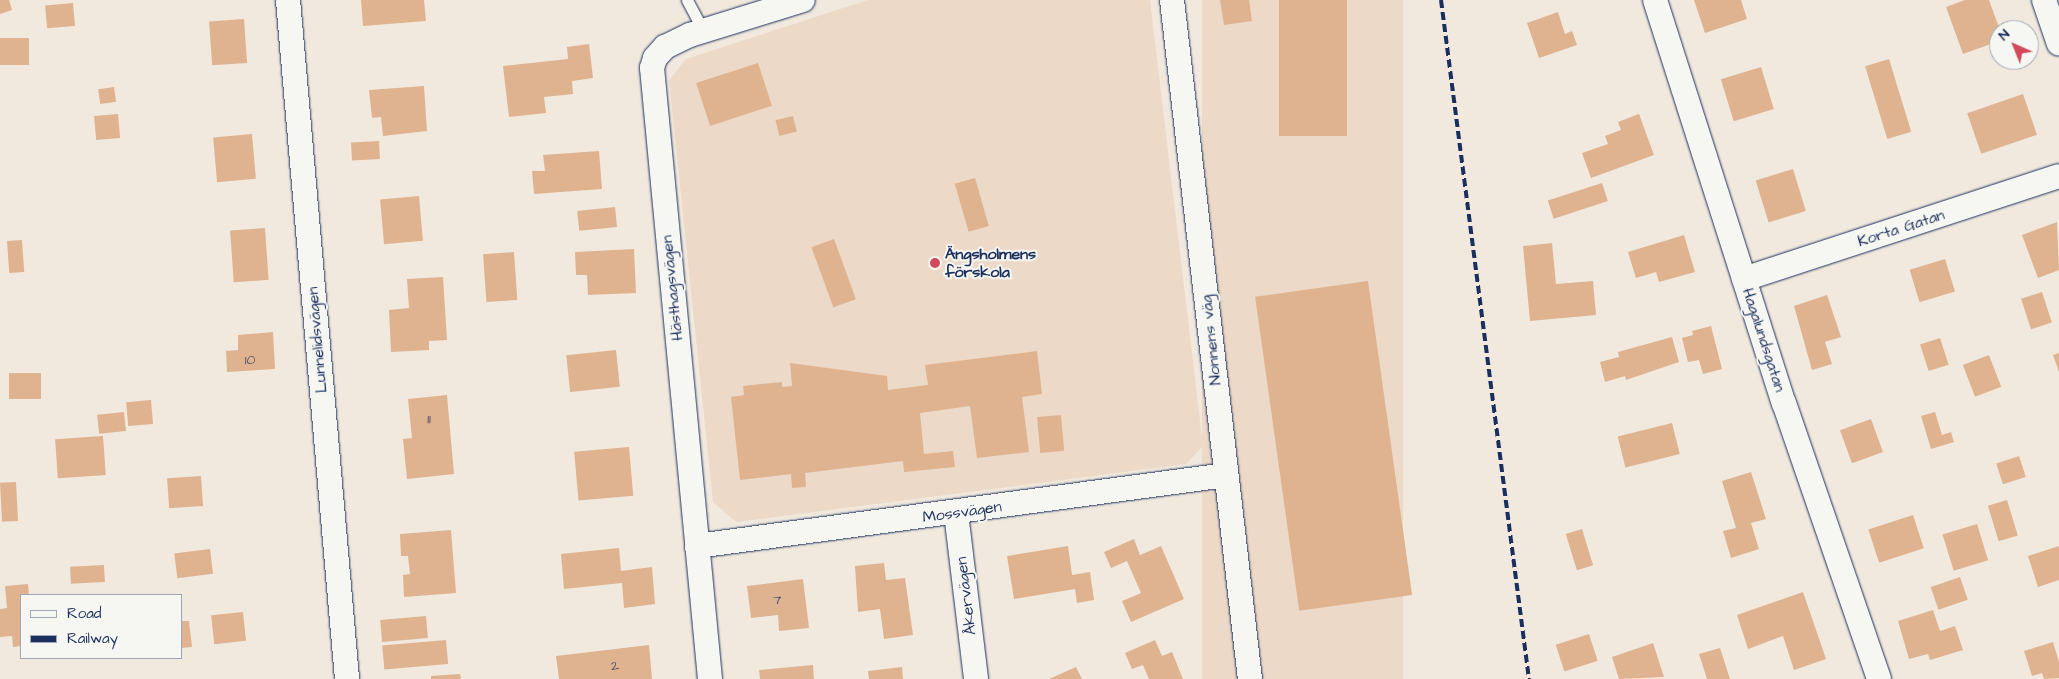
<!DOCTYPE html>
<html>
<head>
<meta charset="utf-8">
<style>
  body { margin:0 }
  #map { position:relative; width:2059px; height:679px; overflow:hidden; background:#f1e9de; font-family:"Architects Daughter",sans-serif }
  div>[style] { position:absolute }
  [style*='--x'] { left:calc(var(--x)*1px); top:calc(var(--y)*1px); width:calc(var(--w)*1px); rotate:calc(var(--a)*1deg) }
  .built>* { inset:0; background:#ecd9c7; transform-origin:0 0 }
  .building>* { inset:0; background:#dfb390; transform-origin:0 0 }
  .roads { filter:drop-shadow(0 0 1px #1b2f5e) drop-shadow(0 0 1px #1b2f5e) }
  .lane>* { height:11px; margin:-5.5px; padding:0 5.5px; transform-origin:5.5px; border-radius:5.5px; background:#f6f6f2 }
  .street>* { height:24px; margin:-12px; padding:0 12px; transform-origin:12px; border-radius:12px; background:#f6f6f2 }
  .rail>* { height:4px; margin-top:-2px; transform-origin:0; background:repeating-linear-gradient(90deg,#1b2f5e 0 8px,transparent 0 12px) }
  .dots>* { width:14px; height:14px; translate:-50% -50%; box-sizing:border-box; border:2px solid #f6f6f2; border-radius:50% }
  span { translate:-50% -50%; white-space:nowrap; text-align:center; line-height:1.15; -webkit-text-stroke:4px #f6f6f2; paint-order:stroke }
  .number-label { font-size:14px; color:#4c506a }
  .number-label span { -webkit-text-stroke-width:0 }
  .street-label { font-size:16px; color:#1b2f5e }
  .poi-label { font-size:16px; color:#1b2f5e; font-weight:700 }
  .left { translate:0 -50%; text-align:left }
  .legend { position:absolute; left:20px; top:594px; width:162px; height:65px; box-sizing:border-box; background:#f6f6f2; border:1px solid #9ea6b7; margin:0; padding:6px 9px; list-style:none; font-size:15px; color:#1b2f5e }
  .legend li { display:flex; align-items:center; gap:10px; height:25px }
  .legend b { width:25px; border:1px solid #9ea6b7 }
  .north { position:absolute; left:1989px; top:20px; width:50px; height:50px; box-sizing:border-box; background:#f6f6f2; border:1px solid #9ea6b7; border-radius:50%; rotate:316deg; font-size:14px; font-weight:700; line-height:20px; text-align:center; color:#1b2f5e }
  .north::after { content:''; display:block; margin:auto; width:18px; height:22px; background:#d1495b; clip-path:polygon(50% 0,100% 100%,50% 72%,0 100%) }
</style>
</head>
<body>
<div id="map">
  <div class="built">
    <div style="clip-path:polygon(868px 0,1150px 0,1203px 446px,1186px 464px,736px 522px,713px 502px,669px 80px,686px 59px)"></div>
    <div style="left:1202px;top:0;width:201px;height:685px"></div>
  </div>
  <div class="building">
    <div style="clip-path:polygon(0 0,9px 0,12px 10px,0 14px)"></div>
    <div style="clip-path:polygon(361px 0,424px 0,426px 21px,363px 26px)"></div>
    <div style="clip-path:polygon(1220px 0,1249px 0,1252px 21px,1224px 25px)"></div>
    <div style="left:1279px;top:0;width:68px;height:136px"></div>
    <div style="clip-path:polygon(1694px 0,1741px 0,1747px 19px,1705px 33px)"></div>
    <div style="clip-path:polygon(1965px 0,1989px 0,2000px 30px,1999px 41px,1963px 54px,1946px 7px)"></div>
    <div style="left:73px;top:3px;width:23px;height:28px;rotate:85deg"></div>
    <div style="clip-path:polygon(1558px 12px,1565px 34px,1572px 31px,1577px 45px,1539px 58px,1527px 23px)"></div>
    <div style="left:244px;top:19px;width:44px;height:35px;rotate:86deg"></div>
    <div style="left:29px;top:38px;width:27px;height:29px;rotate:90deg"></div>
    <div style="clip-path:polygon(589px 44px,593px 78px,572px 81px,573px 94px,544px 97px,546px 113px,509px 117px,503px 66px,568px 59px,567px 47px)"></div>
    <div style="left:1889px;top:59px;width:76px;height:25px;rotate:73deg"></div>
    <div style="left:758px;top:63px;width:45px;height:65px;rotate:72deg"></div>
    <div style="left:1761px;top:67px;width:44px;height:42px;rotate:73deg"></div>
    <div style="clip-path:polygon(424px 86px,427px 131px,383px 136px,381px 117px,372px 118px,369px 90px)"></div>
    <div style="left:114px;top:87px;width:15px;height:16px;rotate:82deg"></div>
    <div style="left:2023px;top:94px;width:43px;height:59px;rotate:71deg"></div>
    <div style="left:118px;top:114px;width:24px;height:24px;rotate:85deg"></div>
    <div style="clip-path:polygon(1639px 114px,1654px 155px,1591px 178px,1582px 153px,1608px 144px,1605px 136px,1621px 130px,1618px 122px)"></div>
    <div style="left:793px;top:116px;width:16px;height:18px;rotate:76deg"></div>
    <div style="left:252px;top:134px;width:45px;height:39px;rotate:85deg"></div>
    <div style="left:379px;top:141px;width:18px;height:28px;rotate:87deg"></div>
    <div style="clip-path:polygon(599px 151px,602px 189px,534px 194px,532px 171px,545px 171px,543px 155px)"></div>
    <div style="left:1793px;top:169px;width:44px;height:39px;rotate:73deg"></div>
    <div style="left:975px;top:178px;width:50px;height:21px;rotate:74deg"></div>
    <div style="left:1602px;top:183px;width:19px;height:57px;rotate:72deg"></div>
    <div style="left:419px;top:196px;width:45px;height:39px;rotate:85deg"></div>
    <div style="left:615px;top:207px;width:20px;height:38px;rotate:84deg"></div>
    <div style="clip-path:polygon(2057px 222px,2059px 270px,2038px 278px,2022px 235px)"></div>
    <div style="left:265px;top:228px;width:52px;height:35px;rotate:86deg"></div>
    <div style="clip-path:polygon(1684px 235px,1695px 272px,1659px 282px,1656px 272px,1636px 278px,1628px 252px)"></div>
    <div style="left:834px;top:239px;width:64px;height:24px;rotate:70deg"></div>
    <div style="left:22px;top:240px;width:32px;height:15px;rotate:86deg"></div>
    <div style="clip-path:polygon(1552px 243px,1556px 284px,1593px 281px,1596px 315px,1530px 321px,1523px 246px)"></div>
    <div style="clip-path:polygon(634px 249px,636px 293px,588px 295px,587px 275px,576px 275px,575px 252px)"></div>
    <div style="left:514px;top:252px;width:48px;height:31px;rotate:86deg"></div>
    <div style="left:1945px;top:259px;width:34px;height:37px;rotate:73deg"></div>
    <div style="clip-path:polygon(443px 277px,447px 340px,429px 341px,429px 350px,391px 352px,389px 310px,409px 308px,407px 279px)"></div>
    <div style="left:1368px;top:281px;width:317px;height:114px;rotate:82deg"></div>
    <div style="left:2042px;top:292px;width:32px;height:22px;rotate:72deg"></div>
    <div style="clip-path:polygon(1827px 295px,1841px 337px,1825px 342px,1832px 364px,1812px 370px,1794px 306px)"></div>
    <div style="clip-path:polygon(1711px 326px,1722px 369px,1703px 374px,1699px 360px,1688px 362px,1682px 338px,1693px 335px,1692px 331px)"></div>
    <div style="clip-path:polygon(273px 332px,275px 369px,227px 372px,226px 351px,238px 350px,238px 335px)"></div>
    <div style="clip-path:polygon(1672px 337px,1679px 362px,1626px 380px,1625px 376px,1605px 382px,1600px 362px,1619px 357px,1618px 352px)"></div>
    <div style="left:1940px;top:338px;width:28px;height:21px;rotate:72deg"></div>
    <div style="left:616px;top:350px;width:37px;height:50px;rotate:84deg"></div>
    <div style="clip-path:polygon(1037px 351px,1042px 394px,1022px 397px,1029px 452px,977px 458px,970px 406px,920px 413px,924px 454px,953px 451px,955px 467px,904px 472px,903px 461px,805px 473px,806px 487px,792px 488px,791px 474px,740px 480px,731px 397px,744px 395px,743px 386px,782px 382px,782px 387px,792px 386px,790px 363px,887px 376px,888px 390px,928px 385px,925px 365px)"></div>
    <div style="clip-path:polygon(2059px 353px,2059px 372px,2053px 355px)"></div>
    <div style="left:1989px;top:355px;width:34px;height:28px;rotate:69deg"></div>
    <div style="left:41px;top:373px;width:26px;height:32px;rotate:90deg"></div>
    <div style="clip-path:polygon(447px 395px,454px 474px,407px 479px,403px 439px,412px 438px,408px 399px)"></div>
    <div style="left:151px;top:400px;width:24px;height:25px;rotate:85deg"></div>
    <div style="left:124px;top:412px;width:19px;height:27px;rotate:84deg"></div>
    <div style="clip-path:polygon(1935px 412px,1942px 435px,1951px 432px,1954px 442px,1931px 449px,1921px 416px)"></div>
    <div style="left:1061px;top:415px;width:36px;height:24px;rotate:85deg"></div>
    <div style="left:1871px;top:419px;width:35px;height:33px;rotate:70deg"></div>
    <div style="left:1672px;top:423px;width:32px;height:56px;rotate:76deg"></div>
    <div style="left:103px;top:436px;width:39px;height:48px;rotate:86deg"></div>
    <div style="left:629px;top:447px;width:49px;height:55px;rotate:85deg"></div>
    <div style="left:2019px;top:456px;width:22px;height:24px;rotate:72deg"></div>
    <div style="clip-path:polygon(1751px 472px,1766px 519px,1751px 523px,1759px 549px,1731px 558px,1723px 531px,1736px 528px,1722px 481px)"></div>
    <div style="left:201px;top:476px;width:30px;height:34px;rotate:86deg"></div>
    <div style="left:16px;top:482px;width:39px;height:16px;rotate:87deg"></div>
    <div style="left:2007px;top:500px;width:37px;height:20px;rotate:73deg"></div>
    <div style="left:1913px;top:515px;width:35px;height:47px;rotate:72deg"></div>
    <div style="left:1977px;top:524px;width:38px;height:36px;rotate:73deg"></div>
    <div style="left:1582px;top:529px;width:38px;height:17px;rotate:73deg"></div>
    <div style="clip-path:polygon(451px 530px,456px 593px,404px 597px,403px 575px,410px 574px,408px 556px,401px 556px,400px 534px)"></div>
    <div style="clip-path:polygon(1134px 539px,1140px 555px,1161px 546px,1184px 599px,1131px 622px,1122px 601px,1141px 593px,1127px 561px,1111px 568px,1104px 552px)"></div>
    <div style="clip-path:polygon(1068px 546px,1072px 575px,1090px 572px,1094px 600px,1077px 603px,1075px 589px,1014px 599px,1007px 556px)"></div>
    <div style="clip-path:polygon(2059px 546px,2059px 580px,2038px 587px,2028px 556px)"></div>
    <div style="clip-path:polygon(619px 548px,621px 571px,652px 567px,655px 604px,624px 608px,622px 583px,564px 589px,561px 554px)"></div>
    <div style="left:210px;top:549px;width:25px;height:36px;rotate:83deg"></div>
    <div style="clip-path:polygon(884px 563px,886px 580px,905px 578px,913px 635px,884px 639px,880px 609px,858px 612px,855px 566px)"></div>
    <div style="left:104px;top:565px;width:17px;height:34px;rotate:87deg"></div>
    <div style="left:1960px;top:577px;width:24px;height:31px;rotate:71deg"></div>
    <div style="clip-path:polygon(803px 579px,809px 628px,779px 631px,778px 615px,751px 618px,747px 586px)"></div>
    <div style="clip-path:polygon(28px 584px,29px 595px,21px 595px,21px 646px,13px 647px,12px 636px,0 637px,0 609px,7px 608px,5px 586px)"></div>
    <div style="clip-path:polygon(1803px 592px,1826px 659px,1794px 670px,1783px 636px,1748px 649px,1737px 615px)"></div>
    <div style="clip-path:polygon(1933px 610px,1940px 631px,1955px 626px,1963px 650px,1930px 660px,1928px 654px,1909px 659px,1898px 621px)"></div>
    <div style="left:243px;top:612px;width:29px;height:32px;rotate:84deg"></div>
    <div style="left:426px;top:616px;width:22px;height:46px;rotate:85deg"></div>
    <div style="clip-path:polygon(181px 621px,189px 621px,192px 647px,181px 648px)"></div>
    <div style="left:1589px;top:634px;width:28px;height:35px;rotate:72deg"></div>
    <div style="left:446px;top:640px;width:24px;height:64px;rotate:85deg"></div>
    <div style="clip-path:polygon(1155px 640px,1162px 656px,1172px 652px,1183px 679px,1149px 679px,1143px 665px,1132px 669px,1125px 653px)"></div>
    <div style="clip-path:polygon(2053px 642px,2059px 662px,2059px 678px,2044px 679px,2042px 673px,2032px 676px,2024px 651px)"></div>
    <div style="clip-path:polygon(1653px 643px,1664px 677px,1619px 679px,1612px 657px)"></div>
    <div style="clip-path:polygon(649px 645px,652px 679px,559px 679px,556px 656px)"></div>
    <div style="clip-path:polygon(1720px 648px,1730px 679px,1707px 679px,1699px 654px)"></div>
    <div style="clip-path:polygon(813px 665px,814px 679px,760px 679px,759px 670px)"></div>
    <div style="clip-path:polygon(902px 667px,903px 679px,869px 679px,868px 671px)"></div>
    <div style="clip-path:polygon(1076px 667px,1082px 679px,1049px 679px)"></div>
    <div style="clip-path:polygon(460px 674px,461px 679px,431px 679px,431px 676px)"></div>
  </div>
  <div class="roads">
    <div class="lane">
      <div style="--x:687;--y:0;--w:34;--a:62"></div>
    </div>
    <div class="street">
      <div style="--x:288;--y:0;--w:682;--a:85.03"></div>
      <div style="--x:1172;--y:0;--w:683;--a:83.45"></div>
      <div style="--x:1655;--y:0;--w:423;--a:72.3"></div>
      <div style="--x:1784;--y:403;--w:292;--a:71"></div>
      <div style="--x:2044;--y:0;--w:46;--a:71.2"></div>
      <div style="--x:1744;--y:279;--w:331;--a:-18.1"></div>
      <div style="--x:956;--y:513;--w:167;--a:83.1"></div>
      <div style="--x:697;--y:546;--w:534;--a:-7.64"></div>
      <div style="--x:710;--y:679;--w:614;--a:-95.42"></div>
      <div style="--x:652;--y:68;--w:10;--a:-73"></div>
      <div style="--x:655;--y:58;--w:15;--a:-48"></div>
      <div style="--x:665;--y:47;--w:28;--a:-26"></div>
      <div style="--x:690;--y:35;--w:118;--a:-17.2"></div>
    </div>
  </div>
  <div class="rail">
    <div style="--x:1441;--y:0;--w:685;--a:82.62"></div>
  </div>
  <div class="dots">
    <div style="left:935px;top:263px;background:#d1495b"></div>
  </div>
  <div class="number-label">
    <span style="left:250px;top:360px">10</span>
    <span style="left:429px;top:419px">11</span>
    <span style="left:777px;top:600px">7</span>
    <span style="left:615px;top:666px">2</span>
  </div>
  <div class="street-label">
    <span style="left:1901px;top:228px;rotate:-18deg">Korta Gatan</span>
    <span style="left:672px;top:288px;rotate:-96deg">Hästhagsvägen</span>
    <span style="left:317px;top:340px;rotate:-95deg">Lunnelidsvägen</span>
    <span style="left:1211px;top:340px;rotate:-96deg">Nonnens väg</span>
    <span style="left:1764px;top:340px;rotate:72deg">Hagalundsgatan</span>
    <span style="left:962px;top:512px;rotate:-8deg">Mossvägen</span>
    <span style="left:966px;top:596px;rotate:-97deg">Åkervägen</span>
  </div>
  <div class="poi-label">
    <span class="left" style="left:945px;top:263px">Ängsholmens<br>förskola</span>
  </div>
  <ul class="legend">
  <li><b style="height:6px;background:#f6f6f2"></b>Road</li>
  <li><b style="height:6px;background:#1b2f5e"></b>Railway</li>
  </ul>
  <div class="north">N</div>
</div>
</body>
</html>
